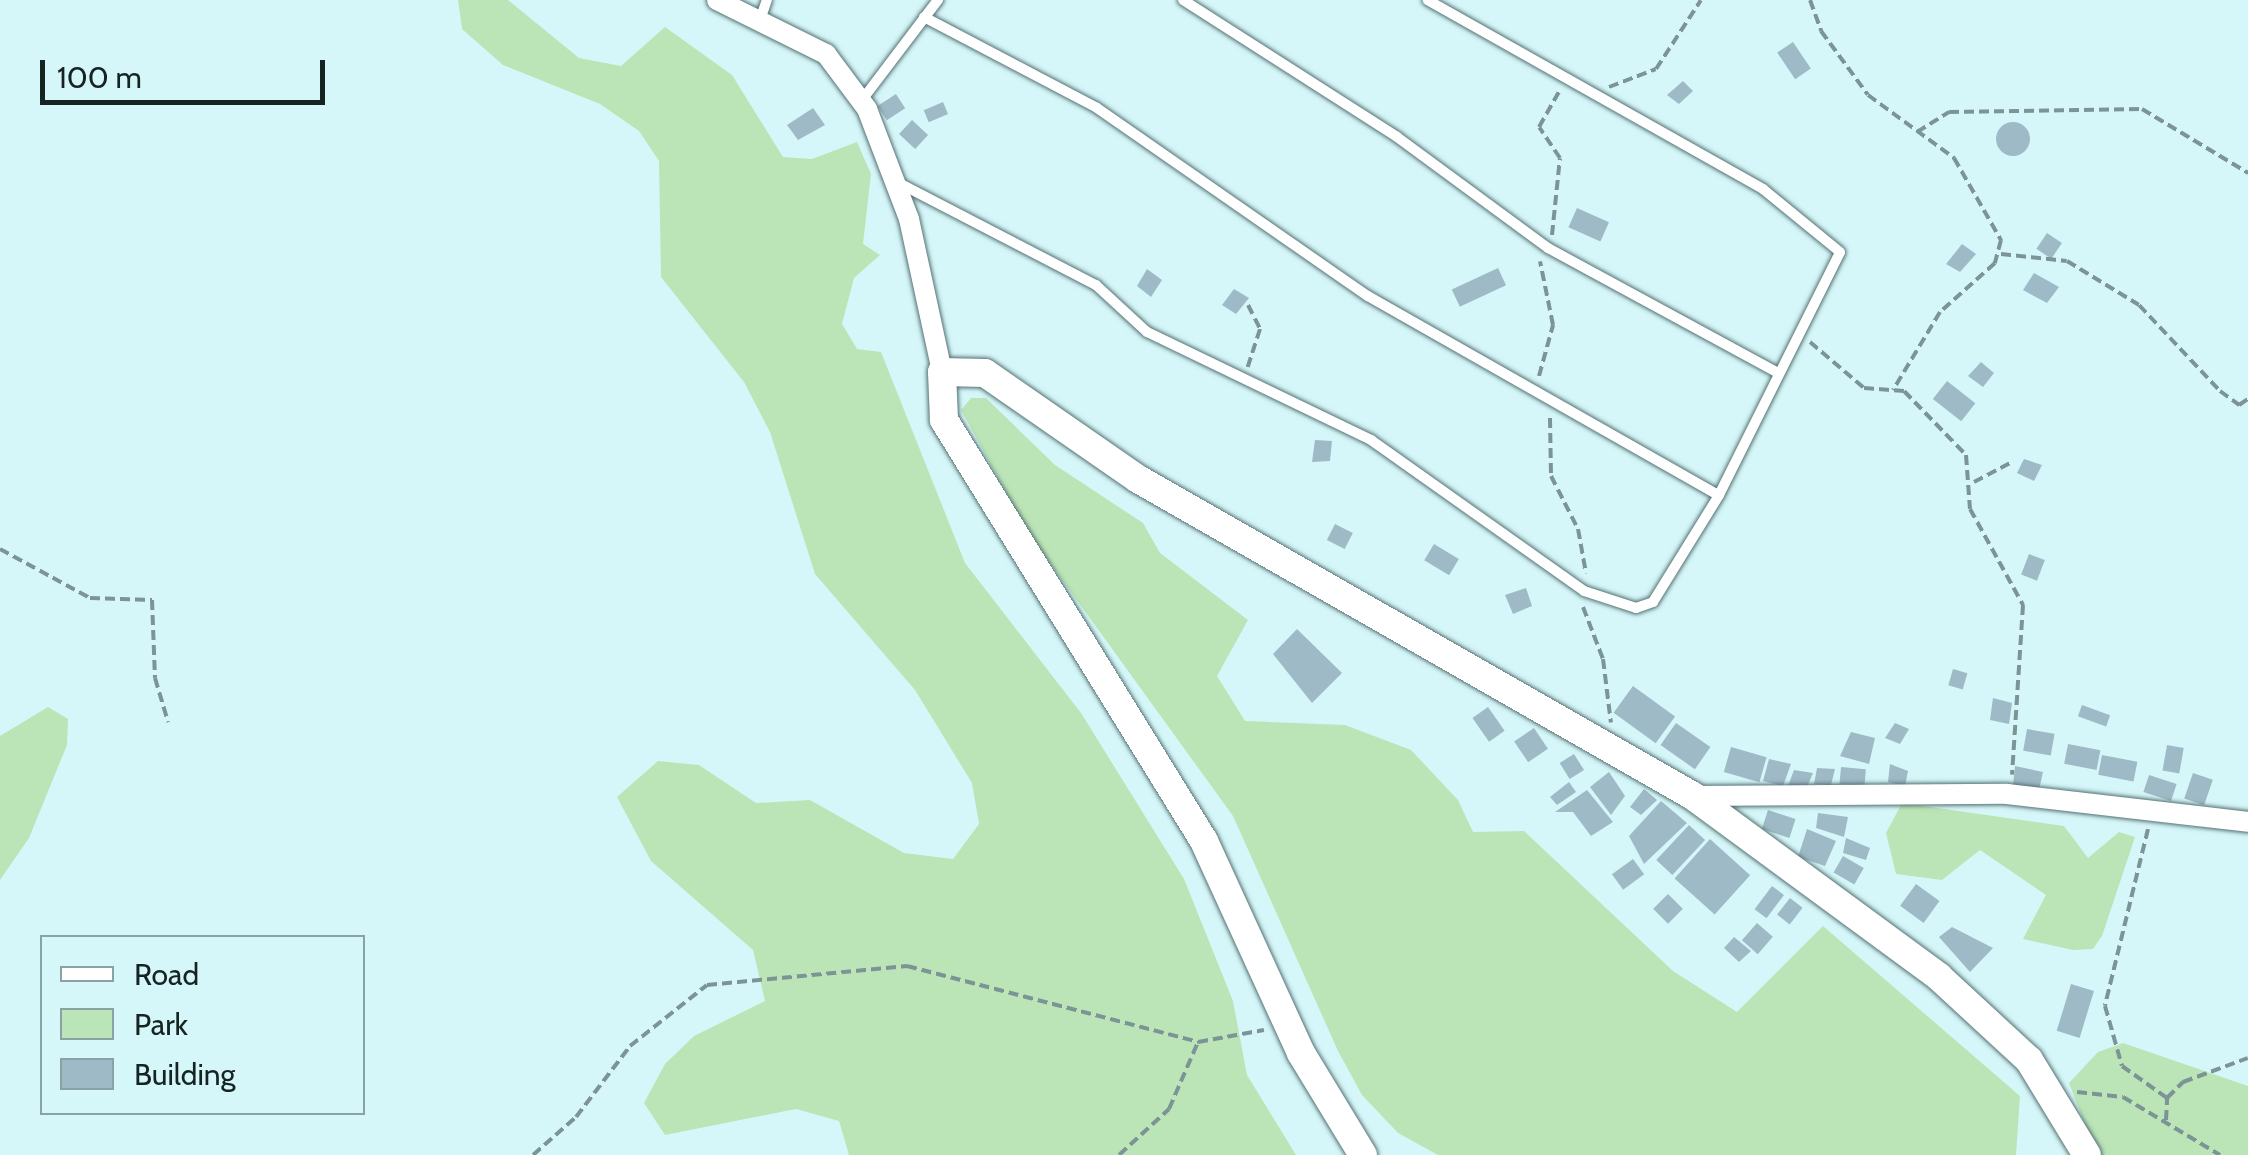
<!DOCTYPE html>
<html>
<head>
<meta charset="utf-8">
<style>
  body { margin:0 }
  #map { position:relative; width:2248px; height:1155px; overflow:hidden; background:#d6f7f9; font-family:Cabin,sans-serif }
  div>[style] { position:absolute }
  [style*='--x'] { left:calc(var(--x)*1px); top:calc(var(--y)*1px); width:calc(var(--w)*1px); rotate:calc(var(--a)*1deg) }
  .green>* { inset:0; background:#bbe5b6 }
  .building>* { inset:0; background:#9fbac7; transform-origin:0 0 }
  .round { border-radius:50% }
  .path>* { height:4px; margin-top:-2px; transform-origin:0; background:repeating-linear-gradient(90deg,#7c9495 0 10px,transparent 0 15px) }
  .roads { filter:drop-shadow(0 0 2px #547173) drop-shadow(0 0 2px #547173) }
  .lane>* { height:10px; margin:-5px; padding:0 5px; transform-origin:5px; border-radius:5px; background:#fff }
  .street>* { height:20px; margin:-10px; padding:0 10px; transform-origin:10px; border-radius:10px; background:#fff }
  .secondary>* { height:28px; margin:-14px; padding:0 14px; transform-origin:14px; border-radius:14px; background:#fff }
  span { translate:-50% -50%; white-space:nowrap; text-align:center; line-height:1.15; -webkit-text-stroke:8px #d6f7f9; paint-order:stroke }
  .legend { position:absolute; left:40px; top:935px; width:325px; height:180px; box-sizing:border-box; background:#d6f7f9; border:2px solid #89a2a3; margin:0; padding:12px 18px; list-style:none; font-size:30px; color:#162323 }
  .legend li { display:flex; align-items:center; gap:20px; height:50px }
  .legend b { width:50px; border:2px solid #89a2a3 }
  .scale { position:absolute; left:40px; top:60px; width:285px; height:45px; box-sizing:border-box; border:5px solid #162323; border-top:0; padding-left:12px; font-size:30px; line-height:35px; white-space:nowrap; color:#162323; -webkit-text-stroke:8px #d6f7f9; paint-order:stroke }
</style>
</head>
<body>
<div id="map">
  <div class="green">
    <div style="clip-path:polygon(458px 0,508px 0,579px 58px,621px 66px,665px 27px,732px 75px,783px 157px,812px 159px,857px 142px,871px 174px,863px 244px,880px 255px,854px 278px,842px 324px,857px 349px,881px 352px,965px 563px,1081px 713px,1184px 879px,1233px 1001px,1247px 1075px,1296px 1155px,849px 1155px,839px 1121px,796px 1109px,665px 1135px,644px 1103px,665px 1064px,694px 1036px,765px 1001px,753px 950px,651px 861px,617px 797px,658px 761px,699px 765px,756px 803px,810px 800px,904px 853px,953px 859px,979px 824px,972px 783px,915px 690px,815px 574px,770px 432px,744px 382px,661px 277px,659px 161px,639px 131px,600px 104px,503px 65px,462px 29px)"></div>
    <div style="clip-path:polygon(971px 398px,986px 398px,1055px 465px,1143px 523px,1160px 553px,1248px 620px,1217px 676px,1245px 721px,1345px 725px,1411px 750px,1458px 800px,1473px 832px,1524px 831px,1673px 971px,1737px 1012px,1823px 926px,2020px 1096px,2016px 1155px,1438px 1155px,1398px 1133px,1362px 1095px,1338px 1051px,1233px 816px,1029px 534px,961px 410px)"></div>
    <div style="clip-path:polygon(48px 707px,68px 719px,67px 745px,29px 838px,0 880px,0 736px)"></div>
    <div style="clip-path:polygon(1902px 803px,2064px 826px,2088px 858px,2119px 832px,2135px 837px,2102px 936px,2093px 949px,2073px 950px,2023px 939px,2046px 895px,1980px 850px,1942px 880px,1896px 874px,1886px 833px)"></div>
    <div style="clip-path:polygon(2123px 1043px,2248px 1086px,2248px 1155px,2097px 1155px,2069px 1083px,2098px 1052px)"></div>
  </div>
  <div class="building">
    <div style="left:1793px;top:42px;width:32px;height:19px;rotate:56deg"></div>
    <div style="clip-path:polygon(1683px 81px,1693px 91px,1679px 104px,1667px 95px)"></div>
    <div style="left:896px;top:94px;width:17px;height:22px;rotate:57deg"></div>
    <div style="left:943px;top:102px;width:13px;height:21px;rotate:67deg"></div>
    <div style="clip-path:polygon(813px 108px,825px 125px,798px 140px,787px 125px)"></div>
    <div style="left:912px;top:120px;width:22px;height:19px;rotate:43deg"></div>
    <div class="round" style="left:1996px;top:122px;width:34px;height:34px"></div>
    <div style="left:1577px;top:208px;width:35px;height:21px;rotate:24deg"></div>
    <div style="left:2047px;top:233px;width:18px;height:19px;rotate:34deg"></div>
    <div style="clip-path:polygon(1962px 244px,1976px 254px,1960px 272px,1946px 264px)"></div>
    <div style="left:1498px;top:268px;width:19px;height:51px;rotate:65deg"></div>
    <div style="clip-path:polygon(1147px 269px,1162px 280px,1151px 297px,1137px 286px)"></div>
    <div style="clip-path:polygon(2034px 273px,2059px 287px,2047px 303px,2023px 290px)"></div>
    <div style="clip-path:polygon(1234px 289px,1249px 298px,1236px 314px,1222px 305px)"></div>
    <div style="clip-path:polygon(1981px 362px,1994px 373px,1983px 387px,1968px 376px)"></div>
    <div style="left:1947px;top:381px;width:36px;height:23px;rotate:38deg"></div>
    <div style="clip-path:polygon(1315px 440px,1332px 441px,1330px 461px,1312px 462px)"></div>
    <div style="clip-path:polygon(2024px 459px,2042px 465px,2034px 481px,2017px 473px)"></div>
    <div style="left:1335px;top:524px;width:20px;height:18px;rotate:27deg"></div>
    <div style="left:1434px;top:544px;width:29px;height:19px;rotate:31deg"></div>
    <div style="left:2029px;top:554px;width:17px;height:22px;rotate:21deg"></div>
    <div style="clip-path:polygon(1526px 588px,1532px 606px,1513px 614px,1505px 595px)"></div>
    <div style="clip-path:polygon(1297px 629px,1342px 673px,1312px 703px,1273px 654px)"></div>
    <div style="left:1953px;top:669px;width:15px;height:17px;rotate:16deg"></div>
    <div style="left:1633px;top:686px;width:52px;height:33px;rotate:36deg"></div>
    <div style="clip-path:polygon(1993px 698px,2012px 703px,2009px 724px,1990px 720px)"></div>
    <div style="left:2082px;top:705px;width:30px;height:12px;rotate:20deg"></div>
    <div style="left:1488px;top:707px;width:29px;height:19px;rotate:55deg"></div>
    <div style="left:1676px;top:723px;width:42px;height:27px;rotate:35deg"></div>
    <div style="clip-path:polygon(1895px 723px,1909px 729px,1900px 744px,1885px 738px)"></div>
    <div style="left:1534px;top:728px;width:25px;height:24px;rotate:56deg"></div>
    <div style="left:2027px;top:729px;width:28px;height:22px;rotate:10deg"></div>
    <div style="clip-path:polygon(1851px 732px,1875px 738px,1869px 764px,1840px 756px)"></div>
    <div style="left:2068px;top:744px;width:33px;height:20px;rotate:11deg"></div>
    <div style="left:2167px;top:745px;width:17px;height:26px;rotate:10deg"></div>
    <div style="left:1731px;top:747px;width:37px;height:26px;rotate:16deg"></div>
    <div style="left:1574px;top:754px;width:19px;height:17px;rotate:58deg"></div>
    <div style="left:2102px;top:755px;width:36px;height:20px;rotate:11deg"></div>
    <div style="clip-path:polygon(1769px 759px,1791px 764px,1783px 786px,1763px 781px)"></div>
    <div style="clip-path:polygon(1890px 764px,1908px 771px,1905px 786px,1888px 782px)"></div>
    <div style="clip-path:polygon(2015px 766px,2043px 772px,2039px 790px,2013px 786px)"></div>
    <div style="left:1841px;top:767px;width:25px;height:17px;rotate:5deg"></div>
    <div style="clip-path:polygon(1817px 768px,1835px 769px,1831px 785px,1814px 784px)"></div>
    <div style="clip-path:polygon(1794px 770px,1813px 773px,1807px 787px,1788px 786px)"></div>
    <div style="clip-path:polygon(1609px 772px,1625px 796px,1611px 815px,1590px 787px)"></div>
    <div style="left:2193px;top:773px;width:21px;height:27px;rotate:19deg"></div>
    <div style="left:2149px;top:775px;width:29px;height:18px;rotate:18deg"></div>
    <div style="clip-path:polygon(1569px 782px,1576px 792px,1557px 805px,1550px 797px)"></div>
    <div style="clip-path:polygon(1644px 789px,1657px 800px,1641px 815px,1630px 807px)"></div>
    <div style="clip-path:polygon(1587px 790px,1613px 822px,1591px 836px,1573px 812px,1555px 812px)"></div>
    <div style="clip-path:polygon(1661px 801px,1687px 823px,1644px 864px,1629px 836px)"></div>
    <div style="left:1768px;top:810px;width:29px;height:20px;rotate:18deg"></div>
    <div style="clip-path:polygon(1818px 813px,1848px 817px,1844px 837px,1816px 828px)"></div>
    <div style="left:1689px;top:825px;width:22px;height:48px;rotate:43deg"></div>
    <div style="clip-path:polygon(1807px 829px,1836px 841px,1825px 866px,1798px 857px)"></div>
    <div style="clip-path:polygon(1846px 838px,1870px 848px,1866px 860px,1843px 853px)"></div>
    <div style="left:1710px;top:839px;width:54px;height:53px;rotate:42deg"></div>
    <div style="left:1843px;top:856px;width:24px;height:19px;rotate:30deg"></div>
    <div style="left:1633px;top:859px;width:19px;height:26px;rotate:54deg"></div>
    <div style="left:1916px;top:884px;width:29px;height:27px;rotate:36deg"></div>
    <div style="left:1772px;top:886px;width:15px;height:29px;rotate:37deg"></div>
    <div style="left:1668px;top:894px;width:21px;height:21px;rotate:45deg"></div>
    <div style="left:1790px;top:898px;width:16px;height:21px;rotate:38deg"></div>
    <div style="left:1757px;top:923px;width:21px;height:23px;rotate:41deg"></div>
    <div style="clip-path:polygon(1952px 927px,1993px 948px,1970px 972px,1939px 937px)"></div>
    <div style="clip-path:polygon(1734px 937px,1751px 951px,1739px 962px,1724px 948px)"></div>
    <div style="left:2071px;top:984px;width:24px;height:49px;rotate:17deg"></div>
  </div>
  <div class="path">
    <div style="--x:1810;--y:0;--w:33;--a:70"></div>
    <div style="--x:1821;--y:31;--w:79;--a:53.7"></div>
    <div style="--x:1868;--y:95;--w:107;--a:36.2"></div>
    <div style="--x:1954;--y:158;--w:95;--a:60.2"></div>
    <div style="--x:2001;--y:240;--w:24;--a:105"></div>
    <div style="--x:1995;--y:263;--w:74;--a:138.3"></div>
    <div style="--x:1940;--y:312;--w:91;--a:121.1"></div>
    <div style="--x:1609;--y:87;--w:50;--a:-21"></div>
    <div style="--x:1656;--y:69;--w:82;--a:-56.9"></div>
    <div style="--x:1917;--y:132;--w:38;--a:-32"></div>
    <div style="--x:1949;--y:112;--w:193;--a:-0.9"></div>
    <div style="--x:2142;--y:109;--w:124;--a:31.1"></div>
    <div style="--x:1552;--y:235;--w:77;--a:-84.1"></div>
    <div style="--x:1560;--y:158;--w:37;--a:-124"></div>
    <div style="--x:1539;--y:127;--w:43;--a:-60.4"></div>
    <div style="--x:2001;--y:254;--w:66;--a:6.1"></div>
    <div style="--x:2067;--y:261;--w:84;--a:31.4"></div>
    <div style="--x:2139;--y:305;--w:118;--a:46.7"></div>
    <div style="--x:2220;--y:391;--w:24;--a:36"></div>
    <div style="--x:2239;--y:405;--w:11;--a:-34"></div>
    <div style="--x:1248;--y:305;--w:27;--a:63"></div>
    <div style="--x:1260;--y:329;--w:40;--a:108"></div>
    <div style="--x:1810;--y:342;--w:71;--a:40.4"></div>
    <div style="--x:1864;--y:388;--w:40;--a:4.3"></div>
    <div style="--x:1904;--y:391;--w:89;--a:45.9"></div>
    <div style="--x:1966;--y:455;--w:54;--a:85.8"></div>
    <div style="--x:1970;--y:509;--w:110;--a:61.1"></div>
    <div style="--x:2023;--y:605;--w:170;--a:93.7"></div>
    <div style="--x:1539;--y:376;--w:53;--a:-74.6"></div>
    <div style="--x:1553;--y:325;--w:65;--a:-101.5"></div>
    <div style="--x:1550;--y:418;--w:58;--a:89"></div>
    <div style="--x:1551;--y:476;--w:59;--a:63"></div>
    <div style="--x:1578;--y:529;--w:45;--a:79.7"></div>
    <div style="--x:1974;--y:482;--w:45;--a:-27.7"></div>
    <div style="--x:0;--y:549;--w:102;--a:28.6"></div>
    <div style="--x:90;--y:598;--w:62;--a:1.8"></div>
    <div style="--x:152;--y:600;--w:78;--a:87.8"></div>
    <div style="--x:155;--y:678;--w:46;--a:73.5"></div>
    <div style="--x:1583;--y:607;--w:56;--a:69"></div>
    <div style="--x:1603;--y:659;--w:64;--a:82.9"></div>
    <div style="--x:2148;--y:829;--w:182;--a:103.7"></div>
    <div style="--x:2105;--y:1006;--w:62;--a:74.2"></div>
    <div style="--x:2122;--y:1066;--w:55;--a:35.4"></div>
    <div style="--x:2077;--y:1092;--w:46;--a:6.2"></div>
    <div style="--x:2123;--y:1097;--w:113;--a:30.9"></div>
    <div style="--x:2166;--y:1120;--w:22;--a:-87"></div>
    <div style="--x:2167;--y:1098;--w:23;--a:-45"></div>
    <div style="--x:2183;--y:1082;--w:69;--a:-20.3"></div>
    <div style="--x:533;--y:1155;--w:57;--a:-41.5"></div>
    <div style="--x:576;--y:1117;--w:89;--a:-52.7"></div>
    <div style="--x:630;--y:1046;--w:98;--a:-38.4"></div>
    <div style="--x:707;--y:985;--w:201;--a:-5.4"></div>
    <div style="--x:907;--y:966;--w:301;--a:14.6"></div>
    <div style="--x:1198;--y:1042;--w:67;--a:-10.3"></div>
    <div style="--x:1119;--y:1155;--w:68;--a:-42.6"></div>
    <div style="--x:1169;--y:1109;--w:73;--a:-66.6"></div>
  </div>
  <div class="roads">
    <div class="lane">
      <div style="--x:1183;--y:0;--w:254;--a:32.6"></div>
      <div style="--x:1397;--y:137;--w:187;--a:36.3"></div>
      <div style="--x:1548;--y:248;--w:262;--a:28.5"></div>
      <div style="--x:924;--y:17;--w:195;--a:27.7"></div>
      <div style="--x:1097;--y:108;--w:330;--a:34.8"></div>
      <div style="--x:1368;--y:296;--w:403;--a:29.6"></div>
      <div style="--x:760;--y:20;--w:21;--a:-71"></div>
      <div style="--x:862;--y:100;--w:126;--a:-52.8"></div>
      <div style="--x:897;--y:182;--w:224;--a:27.4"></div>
      <div style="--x:1096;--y:285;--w:69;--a:42.7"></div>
      <div style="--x:1147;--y:332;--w:249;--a:25.7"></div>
      <div style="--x:1371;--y:440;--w:261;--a:35.3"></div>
      <div style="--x:1584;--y:591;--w:55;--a:18.1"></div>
      <div style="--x:1636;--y:608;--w:18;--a:-19"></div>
      <div style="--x:1653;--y:602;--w:126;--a:-58.3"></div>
      <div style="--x:1719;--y:495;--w:271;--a:-63.5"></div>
      <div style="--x:1840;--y:252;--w:99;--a:-140.7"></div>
      <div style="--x:1763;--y:189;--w:385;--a:-150.6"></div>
    </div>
    <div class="street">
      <div style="--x:717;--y:0;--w:122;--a:26.4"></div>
      <div style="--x:826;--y:54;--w:69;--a:53.3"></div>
      <div style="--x:867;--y:109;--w:118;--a:69.1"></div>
      <div style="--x:909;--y:219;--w:157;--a:77.8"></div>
      <div style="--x:1693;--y:796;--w:314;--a:-0.4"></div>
      <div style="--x:2007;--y:794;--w:243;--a:6.6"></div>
    </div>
    <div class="secondary">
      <div style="--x:1363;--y:1155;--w:119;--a:-121.3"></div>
      <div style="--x:1301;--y:1053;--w:233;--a:-114.6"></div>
      <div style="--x:1204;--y:841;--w:495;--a:-121.7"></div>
      <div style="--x:944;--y:420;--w:48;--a:-92.4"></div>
      <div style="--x:942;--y:372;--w:43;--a:1.3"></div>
      <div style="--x:985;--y:373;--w:186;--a:34.7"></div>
      <div style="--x:1138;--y:479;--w:639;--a:29.73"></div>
      <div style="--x:1693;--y:796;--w:305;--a:36.3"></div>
      <div style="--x:1939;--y:977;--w:122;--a:42.7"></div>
      <div style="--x:2029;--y:1060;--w:111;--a:58.6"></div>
    </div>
  </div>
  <ul class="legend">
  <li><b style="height:12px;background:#fff"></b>Road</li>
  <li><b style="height:28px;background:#bbe5b6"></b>Park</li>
  <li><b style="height:28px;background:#9fbac7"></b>Building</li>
  </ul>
  <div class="scale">100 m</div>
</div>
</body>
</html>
